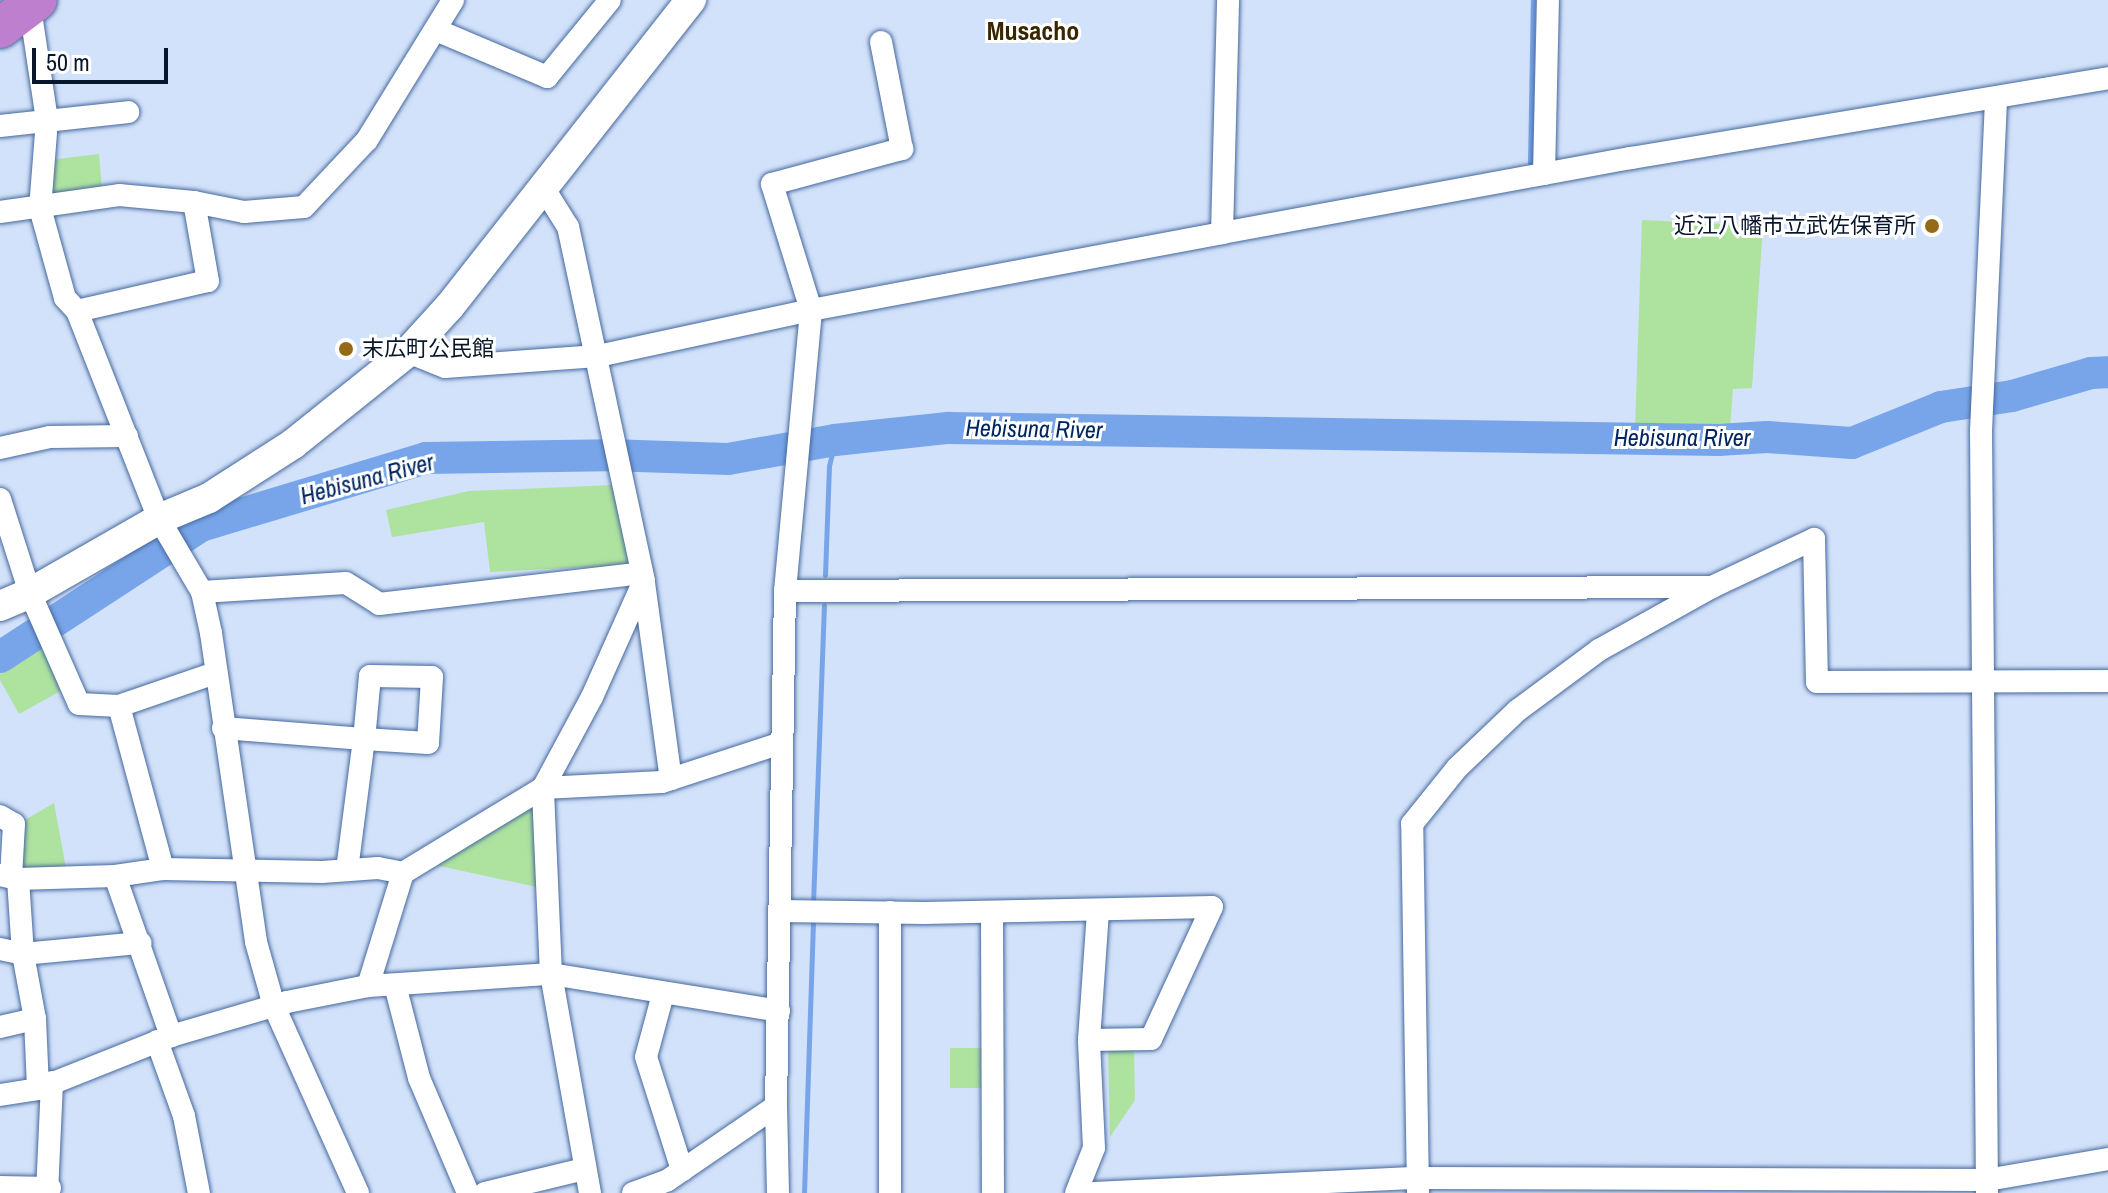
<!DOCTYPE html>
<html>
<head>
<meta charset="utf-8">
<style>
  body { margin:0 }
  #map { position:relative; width:2108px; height:1193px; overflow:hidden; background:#d2e2fa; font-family:"Archivo Narrow","Noto Sans JP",sans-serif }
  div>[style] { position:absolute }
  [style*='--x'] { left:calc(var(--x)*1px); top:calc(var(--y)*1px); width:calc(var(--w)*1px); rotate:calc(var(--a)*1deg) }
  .green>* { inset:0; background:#aee29f; transform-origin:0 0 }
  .stream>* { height:5px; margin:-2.5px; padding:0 2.5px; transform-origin:2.5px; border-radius:2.5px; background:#78a5e9 }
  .river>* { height:32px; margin:-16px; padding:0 16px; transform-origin:16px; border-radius:16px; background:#78a5e9 }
  .roads { filter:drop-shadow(0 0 2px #46689e) drop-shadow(0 0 2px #46689e) }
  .street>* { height:22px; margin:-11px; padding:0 11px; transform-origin:11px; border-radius:11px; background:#fff }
  .secondary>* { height:30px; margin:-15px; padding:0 15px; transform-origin:15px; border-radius:15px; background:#fff }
  .highway>* { height:40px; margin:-20px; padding:0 20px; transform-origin:20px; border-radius:20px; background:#bd7fce }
  .dots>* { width:22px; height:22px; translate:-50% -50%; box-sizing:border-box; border:4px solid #fff; border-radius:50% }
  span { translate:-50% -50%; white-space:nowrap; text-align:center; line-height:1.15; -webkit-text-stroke:6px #fff; paint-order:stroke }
  .poi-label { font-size:22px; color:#08162b }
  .right { translate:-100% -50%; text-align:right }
  .left { translate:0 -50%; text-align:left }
  .water-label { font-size:24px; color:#002660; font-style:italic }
  .quarter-label { font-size:26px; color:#392500; font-weight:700 }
  .scale { position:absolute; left:32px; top:48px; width:136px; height:36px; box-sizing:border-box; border:4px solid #08162b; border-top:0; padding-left:10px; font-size:24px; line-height:28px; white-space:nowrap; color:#08162b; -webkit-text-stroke:6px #fff; paint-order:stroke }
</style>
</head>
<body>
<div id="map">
  <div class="green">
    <div style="clip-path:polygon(99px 154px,102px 189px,56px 198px,46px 188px,49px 160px)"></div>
    <div style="clip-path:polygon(1642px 220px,1763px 226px,1752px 388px,1733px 389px,1730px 428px,1635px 429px)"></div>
    <div style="clip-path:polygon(613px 485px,632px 565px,490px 572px,484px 522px,392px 537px,386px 510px,469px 491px)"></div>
    <div style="clip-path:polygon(42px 646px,66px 688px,19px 714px,0 680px,0 669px)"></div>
    <div style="clip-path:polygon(54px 803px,66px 868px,23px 869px,17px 864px,20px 823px)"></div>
    <div style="clip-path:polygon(533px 803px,537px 887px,435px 865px)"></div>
    <div style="left:950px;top:1048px;width:33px;height:40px"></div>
    <div style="clip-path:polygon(1108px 1049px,1134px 1049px,1135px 1100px,1110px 1137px)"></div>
  </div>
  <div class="stream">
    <div style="--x:1530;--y:165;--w:165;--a:-89"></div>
    <div style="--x:825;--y:575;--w:109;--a:-87.9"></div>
    <div style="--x:829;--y:466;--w:27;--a:-77"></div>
    <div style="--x:813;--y:904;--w:299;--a:-87.9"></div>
    <div style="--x:804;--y:1193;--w:275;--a:-88.1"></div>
  </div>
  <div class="river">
    <div style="--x:0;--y:657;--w:240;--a:-33.1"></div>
    <div style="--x:201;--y:526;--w:235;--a:-16.8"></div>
    <div style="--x:426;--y:458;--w:182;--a:-0.9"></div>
    <div style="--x:608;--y:455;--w:120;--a:1.9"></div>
    <div style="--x:728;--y:459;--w:109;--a:-10.1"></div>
    <div style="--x:835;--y:440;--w:114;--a:-6.1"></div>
    <div style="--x:948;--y:428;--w:770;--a:0.89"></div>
    <div style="--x:1718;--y:440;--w:49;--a:-3.5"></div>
    <div style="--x:1767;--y:437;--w:85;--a:4"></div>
    <div style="--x:1852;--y:443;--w:96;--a:-22"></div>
    <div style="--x:1941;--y:407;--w:72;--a:-8.8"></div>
    <div style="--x:2012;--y:396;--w:82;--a:-16.2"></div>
    <div style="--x:2091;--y:373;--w:17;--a:-3"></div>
  </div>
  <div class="roads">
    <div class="street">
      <div style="--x:29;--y:1;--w:120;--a:81.4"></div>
      <div style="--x:47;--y:120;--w:88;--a:94.5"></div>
      <div style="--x:40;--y:208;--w:93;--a:74.5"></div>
      <div style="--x:65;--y:298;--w:18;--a:47"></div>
      <div style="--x:77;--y:311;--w:224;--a:68.5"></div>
      <div style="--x:159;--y:519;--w:85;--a:59.5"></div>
      <div style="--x:202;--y:592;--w:42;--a:77.6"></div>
      <div style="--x:211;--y:633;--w:312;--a:81.7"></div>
      <div style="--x:256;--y:942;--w:66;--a:74.3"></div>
      <div style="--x:274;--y:1006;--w:205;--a:65.8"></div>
      <div style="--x:436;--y:30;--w:121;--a:22.9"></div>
      <div style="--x:547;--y:77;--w:99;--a:-50.7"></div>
      <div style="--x:0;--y:126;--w:129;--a:-6.2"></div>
      <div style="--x:1544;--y:174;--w:174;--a:-88.7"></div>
      <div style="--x:0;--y:212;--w:120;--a:-8.1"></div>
      <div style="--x:119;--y:195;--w:75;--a:5.3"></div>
      <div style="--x:194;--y:202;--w:51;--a:11.3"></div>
      <div style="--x:244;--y:212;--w:60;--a:-4.8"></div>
      <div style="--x:304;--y:207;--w:92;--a:-46.8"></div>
      <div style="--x:367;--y:140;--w:164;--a:-58.4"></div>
      <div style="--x:1222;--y:233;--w:233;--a:-88.5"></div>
      <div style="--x:77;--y:311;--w:134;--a:-12.9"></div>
      <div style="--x:208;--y:281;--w:80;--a:-100"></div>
      <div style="--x:408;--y:352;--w:40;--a:22"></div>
      <div style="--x:445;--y:367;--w:153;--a:-4.1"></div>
      <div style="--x:598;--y:356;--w:218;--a:-12.2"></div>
      <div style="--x:811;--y:310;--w:418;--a:-10.6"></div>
      <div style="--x:1222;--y:233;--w:416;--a:-10.4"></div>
      <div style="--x:1631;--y:158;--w:484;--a:-9.5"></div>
      <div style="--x:0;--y:448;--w:51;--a:-12.4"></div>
      <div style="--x:50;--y:437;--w:77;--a:-0.7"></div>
      <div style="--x:0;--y:499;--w:99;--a:72.3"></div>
      <div style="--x:30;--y:593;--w:121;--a:66.2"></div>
      <div style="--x:79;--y:704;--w:40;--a:2.9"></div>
      <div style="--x:119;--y:706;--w:102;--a:-19"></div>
      <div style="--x:644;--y:583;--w:198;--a:82.2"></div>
      <div style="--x:785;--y:591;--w:927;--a:-0.25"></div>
      <div style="--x:1712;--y:587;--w:113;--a:-25.2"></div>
      <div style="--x:1814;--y:539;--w:143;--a:88.8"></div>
      <div style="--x:1817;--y:682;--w:291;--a:-0.2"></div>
      <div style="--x:202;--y:592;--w:144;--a:-3.6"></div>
      <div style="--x:346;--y:583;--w:39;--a:32"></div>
      <div style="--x:379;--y:604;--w:265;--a:-6.7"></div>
      <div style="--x:119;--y:706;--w:169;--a:74.9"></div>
      <div style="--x:223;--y:728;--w:141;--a:4.5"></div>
      <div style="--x:364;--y:739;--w:64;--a:3.6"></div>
      <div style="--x:428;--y:743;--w:66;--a:-86.5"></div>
      <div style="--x:432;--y:677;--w:62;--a:-179.1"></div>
      <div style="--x:370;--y:676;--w:63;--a:95.4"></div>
      <div style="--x:364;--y:739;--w:132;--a:97.4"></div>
      <div style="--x:0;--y:816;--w:16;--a:30"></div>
      <div style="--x:14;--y:824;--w:53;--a:93.2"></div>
      <div style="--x:0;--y:875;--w:18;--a:13"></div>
      <div style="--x:18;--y:879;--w:97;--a:-1.8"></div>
      <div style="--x:115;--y:876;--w:49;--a:-8.3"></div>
      <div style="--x:163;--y:869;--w:159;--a:1.1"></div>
      <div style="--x:322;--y:872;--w:56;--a:-4.1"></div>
      <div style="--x:378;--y:868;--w:25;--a:11"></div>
      <div style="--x:403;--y:873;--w:164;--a:-31.3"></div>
      <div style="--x:543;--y:788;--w:103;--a:-61.7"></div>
      <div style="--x:592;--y:697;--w:127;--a:-65.9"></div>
      <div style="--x:644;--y:581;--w:362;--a:-102.1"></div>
      <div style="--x:568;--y:227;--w:47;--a:-122"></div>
      <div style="--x:115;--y:876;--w:170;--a:70.7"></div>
      <div style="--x:18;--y:879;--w:75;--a:86.2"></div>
      <div style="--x:23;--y:954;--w:66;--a:79.5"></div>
      <div style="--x:35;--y:1019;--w:70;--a:87.5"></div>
      <div style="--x:779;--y:911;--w:145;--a:0.8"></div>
      <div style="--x:924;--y:913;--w:288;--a:-1.2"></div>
      <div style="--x:1212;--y:907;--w:145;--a:114.8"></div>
      <div style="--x:1151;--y:1039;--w:62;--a:179.1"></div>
      <div style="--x:992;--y:912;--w:281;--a:89.8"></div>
      <div style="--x:0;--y:949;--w:24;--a:12"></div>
      <div style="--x:23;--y:954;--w:118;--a:-5.4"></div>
      <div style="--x:395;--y:985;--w:96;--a:75.5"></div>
      <div style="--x:419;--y:1078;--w:125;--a:66.9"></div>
      <div style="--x:368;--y:986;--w:118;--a:-72.8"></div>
      <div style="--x:663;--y:994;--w:65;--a:105.1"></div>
      <div style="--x:646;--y:1057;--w:119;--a:72.3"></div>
      <div style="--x:0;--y:1027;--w:36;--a:-13"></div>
      <div style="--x:157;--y:1041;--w:80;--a:70.2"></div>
      <div style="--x:184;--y:1116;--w:78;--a:79"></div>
      <div style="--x:0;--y:1095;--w:38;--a:-9"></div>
      <div style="--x:38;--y:1089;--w:143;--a:-21.7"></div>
      <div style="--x:171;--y:1036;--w:121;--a:-16.3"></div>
      <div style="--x:287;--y:1002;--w:83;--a:-11.2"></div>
      <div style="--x:368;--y:986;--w:183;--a:-3.8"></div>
      <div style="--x:551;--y:974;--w:231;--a:9.2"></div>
      <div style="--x:0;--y:1187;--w:50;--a:1.1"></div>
      <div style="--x:1418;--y:1192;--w:368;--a:-90.9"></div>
      <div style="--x:1412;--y:824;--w:72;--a:-51.2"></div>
      <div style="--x:1457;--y:768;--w:84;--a:-43.6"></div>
      <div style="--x:1518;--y:710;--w:101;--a:-36.5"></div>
      <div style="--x:1599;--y:650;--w:129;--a:-29.1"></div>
      <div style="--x:47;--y:1193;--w:111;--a:-87.4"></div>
      <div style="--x:485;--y:1193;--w:102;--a:-13.6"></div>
      <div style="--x:590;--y:1193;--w:222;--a:-100.1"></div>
      <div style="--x:551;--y:974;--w:186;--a:-92.5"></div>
      <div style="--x:543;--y:788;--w:119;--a:-2.9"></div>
      <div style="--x:662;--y:782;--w:125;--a:-18.1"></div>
      <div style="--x:633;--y:1193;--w:37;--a:-20"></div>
      <div style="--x:668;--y:1180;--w:131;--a:-34.4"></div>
      <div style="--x:778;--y:1193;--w:87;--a:-91.3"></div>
      <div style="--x:776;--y:1106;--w:515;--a:-89"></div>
      <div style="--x:785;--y:591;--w:282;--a:-84.7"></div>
      <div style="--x:811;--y:310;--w:132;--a:-107.2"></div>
      <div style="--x:772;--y:184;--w:135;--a:-15.1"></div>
      <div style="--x:902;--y:149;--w:109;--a:-101.1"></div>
      <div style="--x:890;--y:1193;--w:281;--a:-90"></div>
      <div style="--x:1076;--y:1193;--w:48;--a:-68.2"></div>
      <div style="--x:1094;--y:1148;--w:108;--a:-92.7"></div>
      <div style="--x:1089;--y:1040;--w:130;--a:-86"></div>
      <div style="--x:1094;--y:1193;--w:324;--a:-2.7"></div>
      <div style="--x:1418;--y:1178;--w:569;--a:0.2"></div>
      <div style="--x:1987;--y:1180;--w:123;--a:-9.8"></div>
      <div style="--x:1987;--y:1193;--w:762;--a:-90.45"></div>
      <div style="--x:1981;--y:431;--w:333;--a:-87.4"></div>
    </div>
    <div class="secondary">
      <div style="--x:0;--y:606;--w:33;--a:-23"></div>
      <div style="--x:30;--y:593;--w:149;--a:-29.8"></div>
      <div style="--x:159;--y:519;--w:54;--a:-22.8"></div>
      <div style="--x:209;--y:498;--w:100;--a:-32.7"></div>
      <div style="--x:293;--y:444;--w:147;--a:-38.7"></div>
      <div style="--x:408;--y:352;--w:62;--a:-47.6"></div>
      <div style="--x:450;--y:306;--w:390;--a:-51.8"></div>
    </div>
    <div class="highway">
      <div style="--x:0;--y:28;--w:46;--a:-37.1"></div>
    </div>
  </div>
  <div class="dots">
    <div style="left:1932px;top:226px;background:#966b18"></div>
    <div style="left:346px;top:349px;background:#966b18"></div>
  </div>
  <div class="poi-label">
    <span class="right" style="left:1916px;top:226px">近江八幡市立武佐保育所</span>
    <span class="left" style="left:362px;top:349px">末広町公民館</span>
  </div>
  <div class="water-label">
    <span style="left:1034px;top:429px;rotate:1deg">Hebisuna River</span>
    <span style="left:1682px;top:438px">Hebisuna River</span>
    <span style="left:367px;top:479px;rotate:-15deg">Hebisuna River</span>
  </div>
  <div class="quarter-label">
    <span style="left:1033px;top:31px">Musacho</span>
  </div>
  <div class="scale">50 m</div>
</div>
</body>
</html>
